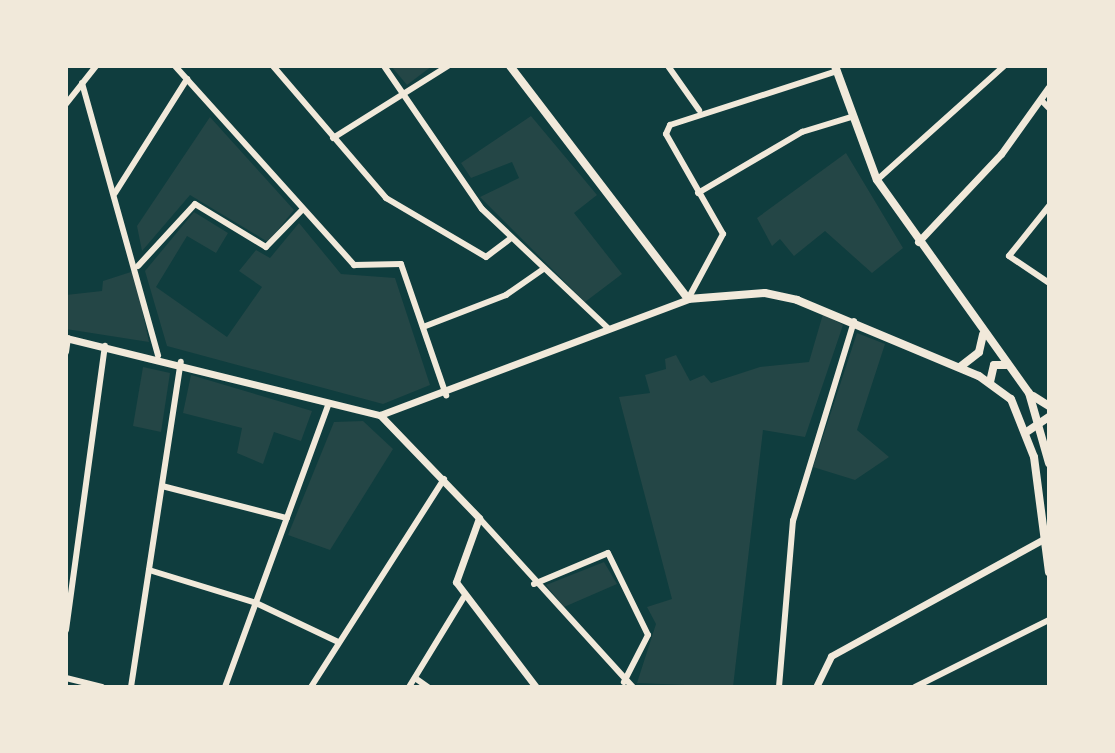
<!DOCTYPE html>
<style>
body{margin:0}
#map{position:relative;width:1115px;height:753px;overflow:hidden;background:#0f3d3e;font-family:Overpass,sans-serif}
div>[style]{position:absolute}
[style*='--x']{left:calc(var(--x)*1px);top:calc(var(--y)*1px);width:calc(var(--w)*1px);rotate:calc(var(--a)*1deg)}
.green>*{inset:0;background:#244646}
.minor>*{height:6px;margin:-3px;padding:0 3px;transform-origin:3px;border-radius:3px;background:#f1e9da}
.tertiary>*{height:7px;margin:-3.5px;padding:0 3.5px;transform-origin:3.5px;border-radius:3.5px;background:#f1e9da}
.secondary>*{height:8px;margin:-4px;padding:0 4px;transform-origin:4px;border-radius:4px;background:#f1e9da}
span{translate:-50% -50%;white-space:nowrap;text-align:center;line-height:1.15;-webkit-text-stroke:6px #f1e9da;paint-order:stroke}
.frame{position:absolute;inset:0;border:68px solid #f1e9da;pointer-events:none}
</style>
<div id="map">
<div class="green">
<i style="clip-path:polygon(391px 66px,432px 66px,407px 85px)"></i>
<i style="clip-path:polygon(531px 116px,597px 195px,574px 213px,622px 274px,585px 302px,480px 197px,519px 178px,512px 162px,471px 178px,461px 163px)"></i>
<i style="clip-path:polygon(210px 117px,294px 210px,268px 242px,190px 195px,142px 251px,137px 226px)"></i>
<i style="clip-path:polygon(846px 153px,903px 248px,872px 273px,825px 231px,794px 256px,780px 239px,772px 246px,757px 218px)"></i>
<i style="clip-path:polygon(194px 212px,228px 233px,216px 253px,187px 236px,156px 287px,227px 337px,262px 287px,239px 271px,256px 250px,270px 258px,299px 223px,341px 274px,395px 278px,430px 385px,383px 404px,167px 346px,145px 271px)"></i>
<i style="clip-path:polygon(134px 271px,149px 342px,66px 329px,66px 295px,102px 291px,103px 281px)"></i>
<i style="clip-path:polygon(823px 314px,843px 325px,805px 437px,763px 430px,733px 687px,637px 683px,656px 624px,647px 607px,672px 599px,619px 397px,650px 393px,645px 375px,666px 369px,665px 359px,676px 355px,690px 381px,704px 375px,711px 383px,760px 367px,809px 362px)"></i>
<i style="clip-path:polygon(857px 333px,885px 344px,857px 430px,889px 457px,855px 480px,813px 467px)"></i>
<i style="clip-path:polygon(143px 367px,170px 373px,161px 432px,133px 426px)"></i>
<i style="clip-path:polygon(191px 375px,312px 411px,301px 441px,274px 432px,263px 464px,237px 453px,242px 428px,183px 413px)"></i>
<i style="clip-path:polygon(363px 421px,393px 449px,330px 550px,288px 535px,334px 422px)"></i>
<i style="clip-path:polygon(604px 562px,617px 584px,564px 607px,546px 585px)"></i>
</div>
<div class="minor">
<i style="--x:175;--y:66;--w:268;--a:48"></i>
<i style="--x:354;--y:265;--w:47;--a:-1.2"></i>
<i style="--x:401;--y:264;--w:139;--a:71"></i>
<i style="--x:273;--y:66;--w:174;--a:49.4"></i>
<i style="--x:386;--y:198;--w:116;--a:30.5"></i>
<i style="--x:486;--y:257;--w:30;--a:-37"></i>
<i style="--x:384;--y:66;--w:173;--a:55.6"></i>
<i style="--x:482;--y:209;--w:173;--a:43.4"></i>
<i style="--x:668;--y:66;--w:54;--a:54.8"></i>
<i style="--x:82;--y:83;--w:283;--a:74.4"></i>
<i style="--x:1041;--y:100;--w:11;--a:45"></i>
<i style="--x:66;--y:104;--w:48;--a:-51.7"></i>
<i style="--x:333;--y:138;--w:136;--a:-32.1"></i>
<i style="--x:877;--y:180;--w:171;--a:-41.9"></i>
<i style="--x:115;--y:193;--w:135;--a:-57.7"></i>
<i style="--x:698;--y:193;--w:121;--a:-30.4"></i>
<i style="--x:802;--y:132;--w:51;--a:-17"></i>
<i style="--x:1049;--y:206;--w:64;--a:128.7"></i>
<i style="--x:1009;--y:256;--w:48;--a:34"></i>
<i style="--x:138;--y:266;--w:84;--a:-47.4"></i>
<i style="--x:195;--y:204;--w:83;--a:31.2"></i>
<i style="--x:266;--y:247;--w:52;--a:-45.8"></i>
<i style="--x:688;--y:299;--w:74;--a:-61.7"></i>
<i style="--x:723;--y:234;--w:115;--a:-119.7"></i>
<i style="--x:666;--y:134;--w:10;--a:-66"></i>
<i style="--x:670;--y:125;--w:176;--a:-17.9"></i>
<i style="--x:423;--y:327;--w:89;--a:-21.1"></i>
<i style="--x:506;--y:295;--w:44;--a:-34.8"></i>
<i style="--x:66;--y:352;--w:14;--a:-82"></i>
<i style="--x:162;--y:486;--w:129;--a:14.4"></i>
<i style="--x:479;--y:518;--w:229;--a:47.7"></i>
<i style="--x:149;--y:570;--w:112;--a:17.1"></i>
<i style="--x:256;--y:603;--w:91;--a:25.4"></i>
<i style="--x:534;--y:584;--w:80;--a:-22.7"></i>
<i style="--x:608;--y:553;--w:91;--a:64"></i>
<i style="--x:648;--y:635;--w:53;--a:117.1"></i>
<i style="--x:66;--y:630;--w:287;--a:-82.2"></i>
<i style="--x:66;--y:678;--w:37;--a:14"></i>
<i style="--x:415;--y:678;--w:16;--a:35"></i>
<i style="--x:131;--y:687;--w:329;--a:-81.3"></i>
<i style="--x:225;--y:687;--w:302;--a:-69.9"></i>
<i style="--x:311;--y:687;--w:247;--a:-57.4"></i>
<i style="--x:409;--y:687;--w:105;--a:-58.6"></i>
<i style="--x:779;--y:687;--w:167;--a:-85.2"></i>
<i style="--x:793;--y:521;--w:209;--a:-73"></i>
<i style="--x:915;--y:687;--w:150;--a:-26.6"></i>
</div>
<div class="tertiary">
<i style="--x:918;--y:242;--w:121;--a:-46.7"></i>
<i style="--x:1001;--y:154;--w:82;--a:-54.4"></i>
<i style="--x:66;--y:338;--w:323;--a:13.8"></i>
<i style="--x:380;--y:415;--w:329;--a:-20.6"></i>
<i style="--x:380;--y:415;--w:143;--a:46.1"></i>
<i style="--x:479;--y:518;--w:68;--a:109.8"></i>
<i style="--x:456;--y:582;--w:132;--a:52.7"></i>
<i style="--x:816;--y:687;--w:34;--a:-64"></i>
<i style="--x:831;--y:656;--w:249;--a:-28.8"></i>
</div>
<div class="secondary">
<i style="--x:510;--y:66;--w:293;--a:52.6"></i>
<i style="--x:688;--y:299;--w:77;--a:-4.5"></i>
<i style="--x:765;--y:293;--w:33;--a:12"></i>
<i style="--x:797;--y:300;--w:197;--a:22.7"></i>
<i style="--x:979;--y:376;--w:39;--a:36"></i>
<i style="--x:1011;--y:399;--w:62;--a:68.4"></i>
<i style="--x:1034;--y:457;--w:116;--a:82.6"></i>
<i style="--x:835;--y:66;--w:121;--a:69.8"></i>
<i style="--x:877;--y:180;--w:262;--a:54.5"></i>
<i style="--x:1029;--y:393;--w:73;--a:74.1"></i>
<i style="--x:960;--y:367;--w:24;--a:-38"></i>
<i style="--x:979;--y:352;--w:18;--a:-77"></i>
<i style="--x:990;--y:382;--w:17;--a:-77"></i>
<i style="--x:994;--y:365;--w:12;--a:0"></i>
<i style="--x:1033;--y:396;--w:19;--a:32"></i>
<i style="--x:1028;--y:431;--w:25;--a:-34"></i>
</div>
<div class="frame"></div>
</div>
